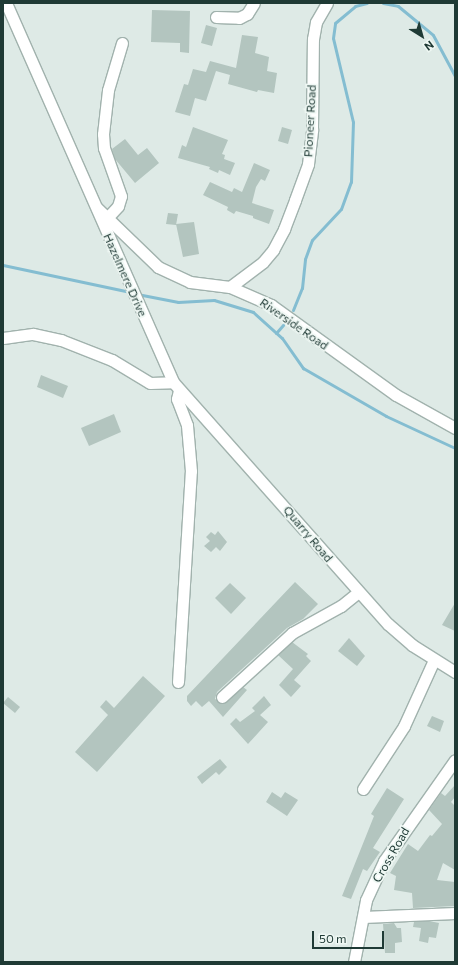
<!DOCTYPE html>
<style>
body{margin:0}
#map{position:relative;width:458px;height:965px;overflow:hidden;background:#deeae6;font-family:Commissioner,sans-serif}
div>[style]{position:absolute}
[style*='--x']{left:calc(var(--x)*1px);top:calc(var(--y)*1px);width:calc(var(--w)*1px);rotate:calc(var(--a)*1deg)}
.stream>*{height:3px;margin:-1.5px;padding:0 1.5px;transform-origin:1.5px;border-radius:1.5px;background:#84bdd1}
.building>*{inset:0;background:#b3c5bf}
.roads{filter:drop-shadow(1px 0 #a1b2ad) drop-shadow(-1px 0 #a1b2ad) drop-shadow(0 1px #a1b2ad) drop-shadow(0 -1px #a1b2ad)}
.minor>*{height:11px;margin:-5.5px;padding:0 5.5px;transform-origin:5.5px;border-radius:5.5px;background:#fff}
span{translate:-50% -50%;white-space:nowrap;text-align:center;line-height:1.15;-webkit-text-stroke:3.5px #eef7f3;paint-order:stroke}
.street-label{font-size:12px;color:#1f3a35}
.frame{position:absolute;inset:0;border:4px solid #1f3a35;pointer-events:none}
.north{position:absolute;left:402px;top:16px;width:40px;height:40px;-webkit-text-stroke:3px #eef7f3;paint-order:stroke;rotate:143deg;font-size:11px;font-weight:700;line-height:16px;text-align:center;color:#1f3a35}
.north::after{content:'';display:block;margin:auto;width:14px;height:18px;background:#1f3a35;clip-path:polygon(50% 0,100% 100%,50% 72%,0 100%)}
.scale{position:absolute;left:312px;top:931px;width:72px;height:18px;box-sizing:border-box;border:2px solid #1f3a35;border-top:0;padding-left:5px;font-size:12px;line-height:14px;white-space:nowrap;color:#1f3a35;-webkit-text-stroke:3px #eef7f3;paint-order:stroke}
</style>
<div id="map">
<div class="stream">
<i style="--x:383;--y:3;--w:15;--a:11"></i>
<i style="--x:398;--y:6;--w:45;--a:39.6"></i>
<i style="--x:433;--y:35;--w:47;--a:61.8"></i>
<i style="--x:3;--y:265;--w:130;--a:12"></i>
<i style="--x:137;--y:294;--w:42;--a:11"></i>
<i style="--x:178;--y:302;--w:36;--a:-3"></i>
<i style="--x:214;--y:300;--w:41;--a:17.1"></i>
<i style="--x:253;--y:312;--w:39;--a:42"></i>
<i style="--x:282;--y:338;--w:37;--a:55"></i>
<i style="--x:303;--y:368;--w:96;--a:30"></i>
<i style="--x:386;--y:416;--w:76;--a:24.9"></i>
<i style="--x:293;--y:310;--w:24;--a:-68"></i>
<i style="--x:302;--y:288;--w:29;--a:-84"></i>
<i style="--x:305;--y:259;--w:20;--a:-70"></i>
<i style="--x:312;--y:240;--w:42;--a:-46.9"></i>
<i style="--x:341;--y:209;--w:29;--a:-70"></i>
<i style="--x:351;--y:182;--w:60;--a:-88.1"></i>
<i style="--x:353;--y:122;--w:86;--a:-103.4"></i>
<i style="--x:333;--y:38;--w:15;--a:-82"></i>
<i style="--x:335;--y:23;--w:26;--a:-40"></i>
<i style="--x:355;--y:6;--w:12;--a:-14"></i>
<i style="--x:276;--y:333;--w:11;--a:-49"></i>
</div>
<div class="building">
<i style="clip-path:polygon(152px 10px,190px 11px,189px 53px,180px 52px,180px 43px,151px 42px)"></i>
<i style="clip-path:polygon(206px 25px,217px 28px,212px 46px,201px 43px)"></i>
<i style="clip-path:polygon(242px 35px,258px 37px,255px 53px,269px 57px,267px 71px,277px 73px,274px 93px,258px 90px,257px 92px,228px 84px,230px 75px,216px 71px,206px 101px,195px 98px,190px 116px,175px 112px,184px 84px,188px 85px,193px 69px,206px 72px,210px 61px,236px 68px)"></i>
<i style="clip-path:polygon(193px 127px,228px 140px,222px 154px,225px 155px,224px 159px,235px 163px,230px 175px,219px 170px,218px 173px,209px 169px,210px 167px,178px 158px,182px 145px,186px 147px)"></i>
<i style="clip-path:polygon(282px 127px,292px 130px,288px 144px,278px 141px)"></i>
<i style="clip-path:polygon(125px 139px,138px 155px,147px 148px,159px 163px,135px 183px,115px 159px,112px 149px)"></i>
<i style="clip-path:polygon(254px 163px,270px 170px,265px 181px,261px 179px,256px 187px,252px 203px,274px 210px,269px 224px,253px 218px,253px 216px,236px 211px,234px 214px,227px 210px,228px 207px,203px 195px,210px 182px,232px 192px,234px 188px,242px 192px)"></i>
<i style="clip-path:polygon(168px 213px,178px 214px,176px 225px,166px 224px)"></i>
<i style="clip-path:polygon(194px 222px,199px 254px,183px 257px,176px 224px)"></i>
<i style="clip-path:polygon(41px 375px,68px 386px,63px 398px,37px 387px)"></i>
<i style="clip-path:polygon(114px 414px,121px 432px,89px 446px,81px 428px)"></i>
<i style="clip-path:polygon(218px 531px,227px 542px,220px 551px,216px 547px,211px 552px,204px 546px,210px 541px,206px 537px,211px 532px,215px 535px)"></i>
<i style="clip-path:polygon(295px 582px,318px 604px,303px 619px,287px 628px,217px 692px,215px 699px,224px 704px,243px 687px,247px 690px,223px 717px,209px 701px,202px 707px,196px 701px,191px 706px,187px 701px,187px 696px)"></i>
<i style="clip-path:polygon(230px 583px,246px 598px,231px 614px,215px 598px)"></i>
<i style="clip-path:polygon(455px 603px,455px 631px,442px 625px)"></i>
<i style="clip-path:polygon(349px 638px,365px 656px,357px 666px,338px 651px)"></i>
<i style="clip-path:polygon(292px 642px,308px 654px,306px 656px,311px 661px,294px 680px,301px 686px,291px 697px,279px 685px,293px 669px,278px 655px)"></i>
<i style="clip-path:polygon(143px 676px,165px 696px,97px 772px,75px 752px,108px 715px,100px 707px,106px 700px,114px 708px)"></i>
<i style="clip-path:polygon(264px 696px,271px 705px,260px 715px,268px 722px,248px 744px,230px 724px,236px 718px,240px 722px,255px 711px,252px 708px)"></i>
<i style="clip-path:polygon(8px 697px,20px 707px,15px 713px,3px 703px)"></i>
<i style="clip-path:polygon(432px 716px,444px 721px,440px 732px,427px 726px)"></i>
<i style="clip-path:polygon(220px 759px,227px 767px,219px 775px,216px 772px,202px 784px,197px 777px)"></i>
<i style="clip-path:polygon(455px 785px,455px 797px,451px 802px,455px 806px,455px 870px,443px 863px,437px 880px,455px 882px,455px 906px,413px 908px,412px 893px,394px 890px,396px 876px,390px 873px,408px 844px,418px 851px,430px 835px,432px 836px,442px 824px,429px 810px,441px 793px,445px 796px)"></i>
<i style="clip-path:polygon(387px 788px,404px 799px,373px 848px,380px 852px,367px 871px,363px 869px,351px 899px,342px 896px,374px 816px,371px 814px)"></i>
<i style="clip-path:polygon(272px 792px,281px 798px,285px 792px,298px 800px,287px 816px,266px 802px)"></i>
<i style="clip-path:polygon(429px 921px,439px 923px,436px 938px,429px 937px,428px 943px,419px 941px,421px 928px,413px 927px,414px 922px)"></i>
<i style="clip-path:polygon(394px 923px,397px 928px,401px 928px,402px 942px,395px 943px,395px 953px,385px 953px,383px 924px)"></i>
</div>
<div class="roads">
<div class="minor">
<i style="--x:6;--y:3;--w:414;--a:66.2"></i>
<i style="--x:173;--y:382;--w:324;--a:48.4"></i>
<i style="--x:388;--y:624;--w:32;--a:41"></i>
<i style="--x:412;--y:645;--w:51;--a:32.1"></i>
<i style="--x:216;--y:17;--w:23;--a:2"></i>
<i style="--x:239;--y:18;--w:9;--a:-27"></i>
<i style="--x:247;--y:14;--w:13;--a:-58"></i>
<i style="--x:97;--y:208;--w:85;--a:44"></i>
<i style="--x:158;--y:267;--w:35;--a:25"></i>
<i style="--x:190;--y:282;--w:40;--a:7.1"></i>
<i style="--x:230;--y:287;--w:45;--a:23.7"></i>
<i style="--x:271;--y:305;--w:154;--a:35.8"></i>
<i style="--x:396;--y:395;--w:68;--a:29.2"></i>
<i style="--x:107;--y:218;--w:16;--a:-47"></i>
<i style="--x:118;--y:206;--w:10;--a:-73"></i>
<i style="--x:121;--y:196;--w:51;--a:-109.5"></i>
<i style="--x:104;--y:148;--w:14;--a:-94"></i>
<i style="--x:103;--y:134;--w:44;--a:-83.5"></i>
<i style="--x:108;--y:90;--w:49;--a:-73.4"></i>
<i style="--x:230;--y:287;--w:41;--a:-37.1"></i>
<i style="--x:263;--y:262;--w:16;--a:-50"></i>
<i style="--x:273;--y:250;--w:24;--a:-62"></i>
<i style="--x:284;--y:229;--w:31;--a:-69"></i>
<i style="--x:295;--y:200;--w:38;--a:-70"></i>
<i style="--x:308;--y:164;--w:35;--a:-83"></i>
<i style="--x:312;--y:129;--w:90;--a:-89.4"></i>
<i style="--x:313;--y:39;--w:17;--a:-80"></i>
<i style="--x:316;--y:22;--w:22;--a:-60"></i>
<i style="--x:3;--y:338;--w:30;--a:-8"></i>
<i style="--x:33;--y:334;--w:29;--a:12"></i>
<i style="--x:61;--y:340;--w:55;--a:21.4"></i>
<i style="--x:112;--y:360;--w:44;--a:31.2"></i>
<i style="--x:150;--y:383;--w:23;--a:-2"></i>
<i style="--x:178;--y:682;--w:211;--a:-86.5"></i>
<i style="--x:191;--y:471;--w:46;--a:-95"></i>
<i style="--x:187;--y:425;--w:28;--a:-111"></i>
<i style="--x:177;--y:399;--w:9;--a:-77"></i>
<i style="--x:222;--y:697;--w:95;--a:-42.4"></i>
<i style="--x:292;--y:633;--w:56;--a:-28.9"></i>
<i style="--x:341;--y:606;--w:22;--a:-39"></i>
<i style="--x:363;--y:789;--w:75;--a:-56.9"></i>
<i style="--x:404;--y:726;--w:72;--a:-65.6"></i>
<i style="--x:363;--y:917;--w:92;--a:-2.5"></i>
<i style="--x:354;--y:962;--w:63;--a:-79"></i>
<i style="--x:366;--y:900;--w:43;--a:-65.2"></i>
<i style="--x:384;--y:861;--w:123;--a:-54.9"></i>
</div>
</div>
<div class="street-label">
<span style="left:310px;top:121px;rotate:-87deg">Pioneer Road</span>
<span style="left:125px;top:275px;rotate:66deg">Hazelmere Drive</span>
<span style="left:294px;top:324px;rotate:35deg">Riverside Road</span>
<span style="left:308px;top:534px;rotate:50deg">Quarry Road</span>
<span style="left:391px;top:855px;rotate:-60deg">Cross Road</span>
</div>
<div class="frame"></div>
<div class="north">N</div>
<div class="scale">50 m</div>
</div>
